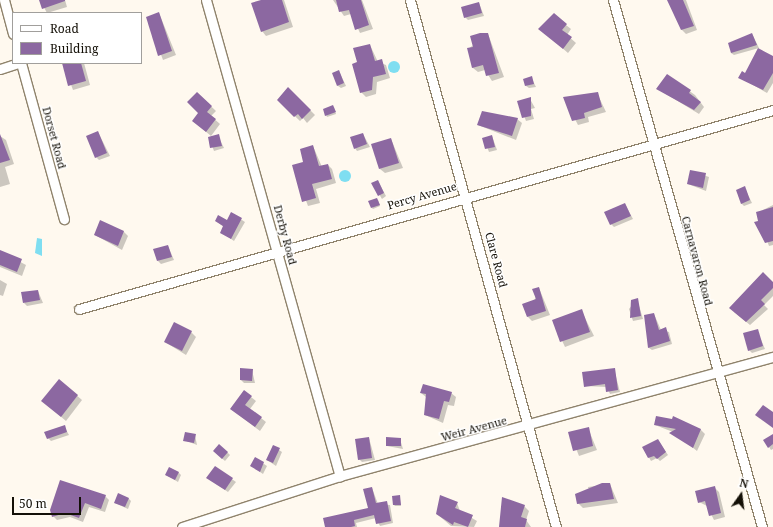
<!DOCTYPE html>
<style>
body{margin:0}
#map{position:relative;width:773px;height:527px;overflow:hidden;background:#fff9ef;font-family:"Noto Serif",serif}
div>[style]{position:absolute}
[style*='--x']{left:calc(var(--x)*1px);top:calc(var(--y)*1px);width:calc(var(--w)*1px);rotate:calc(var(--a)*1deg)}
.water>*{inset:0;background:#7fdef1}
.round{border-radius:50%}
.shadow>*{inset:0;background:#0003}
.building>*{inset:0;background:#8c68a1}
.roads{filter:drop-shadow(1px 0 #8f836c) drop-shadow(-1px 0 #8f836c) drop-shadow(0 1px #8f836c) drop-shadow(0 -1px #8f836c)}
.minor>*{height:9px;margin:-4.5px;padding:0 4.5px;transform-origin:4.5px;border-radius:4.5px;background:#fff}
span{translate:-50% -50%;white-space:nowrap;text-align:center;line-height:1.15;-webkit-text-stroke:3px #fff;paint-order:stroke}
.street-label{font-size:11px;color:#141007}
.legend{position:absolute;left:12px;top:12px;width:130px;height:52px;box-sizing:border-box;background:#fff;border:1px solid #a19f9c;margin:0;padding:5px 7px;list-style:none;font-size:12px;color:#141007}
.legend li{display:flex;align-items:center;gap:8px;height:20px}
.legend b{width:20px;border:1px solid #a19f9c}
.north{position:absolute;left:721px;top:475px;width:40px;height:40px;-webkit-text-stroke:3px #fff;paint-order:stroke;rotate:14deg;font-size:11px;font-weight:700;line-height:16px;text-align:center;color:#141007}
.north::after{content:'';display:block;margin:auto;width:14px;height:18px;background:#141007;clip-path:polygon(50% 0,100% 100%,50% 72%,0 100%)}
.scale{position:absolute;left:12px;top:497px;width:69px;height:18px;box-sizing:border-box;border:2px solid #141007;border-top:0;padding-left:5px;font-size:12px;line-height:14px;white-space:nowrap;color:#141007;-webkit-text-stroke:3px #fff;paint-order:stroke}
</style>
<div id="map">
<div class="water">
<i class="round" style="left:388px;top:61px;width:12px;height:12px"></i>
<i class="round" style="left:339px;top:170px;width:12px;height:12px"></i>
<i style="clip-path:polygon(37px 238px,42px 239px,42px 256px,35px 253px)"></i>
</div>
<div class="shadow">
<i style="clip-path:polygon(40px 0,65px 0,67px 7px,47px 13px)"></i>
<i style="clip-path:polygon(264px 0,284px 0,293px 27px,266px 36px,262px 31px)"></i>
<i style="clip-path:polygon(362px 0,373px 29px,360px 33px,351px 14px,344px 16px,333px 0)"></i>
<i style="clip-path:polygon(668px 0,686px 0,697px 30px,686px 34px,682px 30px)"></i>
<i style="clip-path:polygon(479px 3px,484px 16px,468px 20px,465px 17px)"></i>
<i style="clip-path:polygon(159px 13px,176px 55px,163px 60px,147px 18px)"></i>
<i style="clip-path:polygon(566px 25px,571px 29px,567px 35px,576px 43px,568px 53px,540px 29px)"></i>
<i style="clip-path:polygon(488px 34px,504px 77px,492px 81px,485px 70px,478px 72px,473px 68px,468px 49px)"></i>
<i style="clip-path:polygon(752px 34px,759px 48px,734px 55px,731px 53px)"></i>
<i style="clip-path:polygon(370px 45px,378px 62px,386px 65px,390px 78px,377px 82px,376px 94px,366px 97px,361px 92px,358px 63px)"></i>
<i style="clip-path:polygon(773px 57px,773px 83px,767px 93px,739px 77px)"></i>
<i style="clip-path:polygon(63px 63px,84px 63px,90px 85px,73px 90px)"></i>
<i style="clip-path:polygon(339px 71px,346px 86px,341px 88px,338px 86px)"></i>
<i style="clip-path:polygon(667px 75px,695px 95px,704px 107px,699px 114px,658px 89px)"></i>
<i style="clip-path:polygon(531px 77px,536px 87px,529px 88px,526px 86px)"></i>
<i style="clip-path:polygon(288px 88px,315px 115px,307px 123px,303px 118px,300px 121px,278px 100px)"></i>
<i style="clip-path:polygon(197px 93px,216px 111px,211px 116px,220px 124px,211px 136px,193px 121px,199px 113px)"></i>
<i style="clip-path:polygon(597px 93px,606px 112px,588px 117px,589px 122px,578px 125px,564px 98px)"></i>
<i style="clip-path:polygon(530px 99px,535px 108px,531px 109px,534px 119px,526px 121px,519px 102px)"></i>
<i style="clip-path:polygon(334px 108px,336px 114px,327px 117px,324px 110px)"></i>
<i style="clip-path:polygon(517px 119px,522px 123px,516px 140px,478px 125px)"></i>
<i style="clip-path:polygon(98px 132px,110px 156px,99px 160px,96px 157px)"></i>
<i style="clip-path:polygon(363px 134px,370px 147px,357px 151px,355px 148px)"></i>
<i style="clip-path:polygon(0 136px,6px 140px,14px 164px,5px 167px,10px 184px,0 187px)"></i>
<i style="clip-path:polygon(218px 136px,224px 148px,214px 151px,209px 138px)"></i>
<i style="clip-path:polygon(492px 136px,497px 150px,489px 152px,484px 139px)"></i>
<i style="clip-path:polygon(391px 139px,403px 168px,385px 173px,380px 169px)"></i>
<i style="clip-path:polygon(313px 146px,322px 167px,328px 165px,332px 169px,336px 183px,316px 189px,320px 203px,308px 206px,293px 166px,304px 163px)"></i>
<i style="clip-path:polygon(691px 171px,709px 177px,706px 191px,688px 184px)"></i>
<i style="clip-path:polygon(378px 181px,386px 196px,382px 199px,373px 184px)"></i>
<i style="clip-path:polygon(744px 187px,752px 203px,744px 206px,741px 203px)"></i>
<i style="clip-path:polygon(378px 200px,380px 206px,373px 209px,372px 208px)"></i>
<i style="clip-path:polygon(625px 204px,633px 219px,614px 227px,611px 224px)"></i>
<i style="clip-path:polygon(773px 205px,773px 245px,769px 246px,757px 213px)"></i>
<i style="clip-path:polygon(231px 213px,245px 222px,234px 241px,221px 232px,224px 227px,216px 221px,227px 221px)"></i>
<i style="clip-path:polygon(124px 232px,128px 236px,122px 250px,95px 235px)"></i>
<i style="clip-path:polygon(168px 246px,174px 260px,161px 264px,158px 261px)"></i>
<i style="clip-path:polygon(0 251px,26px 265px,22px 276px,0 267px)"></i>
<i style="clip-path:polygon(0 280px,7px 284px,3px 296px,0 295px)"></i>
<i style="clip-path:polygon(773px 283px,773px 296px,764px 305px,768px 309px,750px 325px,734px 312px)"></i>
<i style="clip-path:polygon(539px 288px,550px 315px,532px 321px,528px 317px)"></i>
<i style="clip-path:polygon(38px 291px,43px 303px,27px 306px,24px 303px)"></i>
<i style="clip-path:polygon(637px 299px,643px 319px,633px 321px,629px 309px)"></i>
<i style="clip-path:polygon(581px 310px,594px 336px,565px 347px,553px 321px)"></i>
<i style="clip-path:polygon(654px 314px,661px 330px,669px 332px,672px 344px,652px 350px,649px 348px)"></i>
<i style="clip-path:polygon(757px 330px,765px 349px,752px 353px,749px 350px)"></i>
<i style="clip-path:polygon(191px 332px,196px 337px,186px 355px,165px 342px)"></i>
<i style="clip-path:polygon(614px 369px,620px 392px,610px 394px,607px 387px,585px 386px)"></i>
<i style="clip-path:polygon(252px 370px,255px 383px,244px 383px,241px 380px)"></i>
<i style="clip-path:polygon(59px 380px,82px 400px,66px 421px,47px 405px)"></i>
<i style="clip-path:polygon(421px 393px,451px 393px,456px 397px,454px 406px,448px 405px,443px 423px,425px 415px,426px 397px)"></i>
<i style="clip-path:polygon(251px 397px,256px 401px,250px 409px,266px 422px,260px 431px,231px 409px)"></i>
<i style="clip-path:polygon(655px 425px,700px 429px,705px 434px,697px 451px,673px 432px)"></i>
<i style="clip-path:polygon(64px 426px,69px 435px,51px 441px,48px 438px)"></i>
<i style="clip-path:polygon(588px 428px,597px 450px,579px 456px,570px 433px)"></i>
<i style="clip-path:polygon(195px 435px,197px 445px,184px 440px)"></i>
<i style="clip-path:polygon(773px 436px,773px 449px,771px 450px,769px 447px)"></i>
<i style="clip-path:polygon(369px 438px,375px 460px,362px 462px,359px 459px)"></i>
<i style="clip-path:polygon(400px 439px,403px 449px,387px 446px)"></i>
<i style="clip-path:polygon(660px 443px,668px 455px,660px 461px,657px 458px,651px 461px,643px 447px)"></i>
<i style="clip-path:polygon(273px 446px,282px 452px,276px 466px,267px 460px)"></i>
<i style="clip-path:polygon(227px 452px,230px 455px,225px 461px,217px 454px)"></i>
<i style="clip-path:polygon(255px 458px,267px 466px,263px 474px,251px 466px)"></i>
<i style="clip-path:polygon(215px 467px,236px 482px,228px 492px,210px 480px)"></i>
<i style="clip-path:polygon(178px 472px,181px 475px,178px 482px,166px 475px)"></i>
<i style="clip-path:polygon(610px 484px,618px 503px,583px 508px,578px 503px,589px 491px,588px 487px)"></i>
<i style="clip-path:polygon(714px 487px,719px 492px,725px 517px,714px 520px,707px 506px,699px 502px)"></i>
<i style="clip-path:polygon(372px 488px,378px 504px,390px 505px,393px 523px,380px 526px,376px 518px,356px 523px,357px 527px,326px 527px,369px 509px)"></i>
<i style="clip-path:polygon(105px 496px,109px 500px,105px 512px,89px 507px,83px 522px,70px 517px,57px 520px,53px 516px,51px 510px)"></i>
<i style="clip-path:polygon(399px 496px,401px 506px,395px 506px,394px 505px)"></i>
<i style="clip-path:polygon(128px 498px,131px 501px,128px 509px,115px 503px)"></i>
<i style="clip-path:polygon(457px 503px,460px 511px,477px 521px,474px 527px,451px 526px,437px 514px)"></i>
<i style="clip-path:polygon(524px 506px,529px 511px,526px 520px,531px 527px,502px 527px)"></i>
</div>
<div class="building">
<i style="clip-path:polygon(39px 0,65px 0,65px 1px,42px 9px)"></i>
<i style="clip-path:polygon(261px 0,282px 0,289px 22px,261px 32px,251px 3px)"></i>
<i style="clip-path:polygon(336px 0,361px 0,369px 25px,355px 30px,349px 10px,339px 12px)"></i>
<i style="clip-path:polygon(667px 0,683px 0,694px 26px,681px 30px)"></i>
<i style="clip-path:polygon(479px 2px,482px 13px,464px 18px,461px 7px)"></i>
<i style="clip-path:polygon(159px 12px,172px 51px,158px 56px,146px 17px)"></i>
<i style="clip-path:polygon(554px 13px,567px 24px,562px 30px,572px 37px,563px 49px,538px 29px)"></i>
<i style="clip-path:polygon(480px 33px,488px 33px,499px 73px,486px 76px,483px 65px,472px 68px,467px 48px,473px 47px,470px 36px)"></i>
<i style="clip-path:polygon(752px 33px,757px 45px,731px 53px,728px 43px)"></i>
<i style="clip-path:polygon(370px 44px,375px 61px,382px 59px,386px 74px,373px 77px,372px 90px,360px 93px,352px 64px,357px 62px,353px 48px)"></i>
<i style="clip-path:polygon(758px 48px,773px 56px,773px 73px,763px 90px,738px 78px,742px 71px,745px 73px)"></i>
<i style="clip-path:polygon(62px 63px,81px 63px,86px 81px,68px 86px)"></i>
<i style="clip-path:polygon(339px 70px,344px 83px,337px 86px,332px 73px)"></i>
<i style="clip-path:polygon(667px 74px,691px 90px,689px 93px,701px 102px,694px 110px,656px 89px)"></i>
<i style="clip-path:polygon(532px 76px,534px 84px,525px 86px,523px 79px)"></i>
<i style="clip-path:polygon(288px 87px,311px 110px,302px 119px,298px 114px,294px 117px,277px 100px)"></i>
<i style="clip-path:polygon(197px 92px,212px 106px,207px 112px,216px 119px,206px 132px,192px 121px,198px 113px,187px 102px)"></i>
<i style="clip-path:polygon(598px 92px,602px 107px,584px 113px,585px 118px,572px 121px,563px 97px)"></i>
<i style="clip-path:polygon(531px 97px,531px 116px,522px 118px,517px 101px)"></i>
<i style="clip-path:polygon(333px 105px,336px 112px,325px 116px,323px 109px)"></i>
<i style="clip-path:polygon(482px 111px,518px 118px,512px 136px,477px 125px)"></i>
<i style="clip-path:polygon(98px 131px,107px 153px,95px 158px,86px 136px)"></i>
<i style="clip-path:polygon(363px 133px,367px 144px,354px 149px,350px 137px)"></i>
<i style="clip-path:polygon(0 134px,10px 160px,0 163px)"></i>
<i style="clip-path:polygon(219px 134px,222px 146px,210px 148px,208px 137px)"></i>
<i style="clip-path:polygon(492px 135px,495px 147px,485px 149px,482px 138px)"></i>
<i style="clip-path:polygon(391px 138px,399px 163px,379px 169px,371px 144px)"></i>
<i style="clip-path:polygon(313px 145px,319px 166px,328px 164px,332px 179px,312px 184px,316px 198px,302px 202px,292px 165px,303px 162px,300px 149px)"></i>
<i style="clip-path:polygon(690px 170px,706px 173px,703px 188px,687px 184px)"></i>
<i style="clip-path:polygon(378px 180px,384px 193px,378px 196px,371px 183px)"></i>
<i style="clip-path:polygon(745px 186px,750px 200px,741px 204px,736px 190px)"></i>
<i style="clip-path:polygon(377px 198px,380px 205px,371px 208px,368px 201px)"></i>
<i style="clip-path:polygon(625px 203px,631px 216px,610px 225px,604px 212px)"></i>
<i style="clip-path:polygon(773px 207px,773px 241px,765px 243px,754px 222px,758px 221px,756px 212px)"></i>
<i style="clip-path:polygon(231px 212px,242px 218px,231px 239px,220px 233px,223px 226px,215px 221px,218px 215px,227px 220px)"></i>
<i style="clip-path:polygon(100px 220px,124px 231px,118px 246px,94px 235px)"></i>
<i style="clip-path:polygon(168px 245px,172px 257px,157px 261px,153px 249px)"></i>
<i style="clip-path:polygon(0 250px,22px 259px,17px 272px,0 265px)"></i>
<i style="clip-path:polygon(763px 272px,773px 282px,773px 288px,761px 300px,765px 304px,746px 322px,729px 308px)"></i>
<i style="clip-path:polygon(539px 287px,546px 311px,527px 317px,522px 304px,536px 299px,532px 289px)"></i>
<i style="clip-path:polygon(38px 290px,40px 300px,23px 303px,21px 292px)"></i>
<i style="clip-path:polygon(638px 298px,641px 316px,630px 318px,631px 300px)"></i>
<i style="clip-path:polygon(582px 309px,590px 332px,560px 342px,552px 320px)"></i>
<i style="clip-path:polygon(654px 313px,659px 330px,666px 327px,670px 341px,648px 348px,644px 315px)"></i>
<i style="clip-path:polygon(174px 322px,192px 331px,182px 351px,164px 342px)"></i>
<i style="clip-path:polygon(758px 329px,763px 346px,748px 351px,743px 333px)"></i>
<i style="clip-path:polygon(240px 368px,253px 369px,252px 381px,240px 380px)"></i>
<i style="clip-path:polygon(615px 368px,618px 390px,606px 392px,605px 384px,584px 387px,582px 372px)"></i>
<i style="clip-path:polygon(59px 379px,78px 395px,61px 417px,41px 401px)"></i>
<i style="clip-path:polygon(423px 384px,452px 392px,449px 402px,444px 401px,439px 419px,424px 415px,426px 394px,420px 393px)"></i>
<i style="clip-path:polygon(244px 390px,252px 396px,245px 405px,262px 417px,255px 427px,230px 409px)"></i>
<i style="clip-path:polygon(763px 405px,773px 412px,773px 428px,755px 415px)"></i>
<i style="clip-path:polygon(656px 416px,672px 419px,673px 416px,701px 429px,693px 448px,669px 433px,676px 429px,654px 425px)"></i>
<i style="clip-path:polygon(65px 425px,67px 432px,47px 439px,44px 432px)"></i>
<i style="clip-path:polygon(589px 427px,593px 446px,573px 451px,568px 432px)"></i>
<i style="clip-path:polygon(185px 432px,196px 434px,194px 443px,183px 441px)"></i>
<i style="clip-path:polygon(773px 434px,773px 444px,768px 448px,763px 440px)"></i>
<i style="clip-path:polygon(369px 437px,372px 458px,358px 460px,355px 439px)"></i>
<i style="clip-path:polygon(386px 437px,401px 438px,401px 446px,386px 446px)"></i>
<i style="clip-path:polygon(658px 439px,666px 452px,657px 459px,654px 456px,648px 458px,642px 447px)"></i>
<i style="clip-path:polygon(219px 444px,228px 452px,222px 459px,213px 451px)"></i>
<i style="clip-path:polygon(273px 445px,280px 448px,273px 463px,266px 460px)"></i>
<i style="clip-path:polygon(255px 457px,264px 462px,260px 472px,250px 466px)"></i>
<i style="clip-path:polygon(215px 466px,233px 478px,225px 490px,206px 478px)"></i>
<i style="clip-path:polygon(169px 467px,179px 472px,175px 480px,165px 475px)"></i>
<i style="clip-path:polygon(60px 480px,106px 495px,101px 509px,85px 503px,79px 518px,65px 513px,52px 517px,50px 510px)"></i>
<i style="clip-path:polygon(602px 483px,610px 483px,614px 499px,577px 504px,575px 494px)"></i>
<i style="clip-path:polygon(715px 486px,721px 513px,709px 516px,705px 501px,698px 503px,695px 491px)"></i>
<i style="clip-path:polygon(372px 487px,376px 503px,387px 501px,391px 521px,376px 524px,374px 515px,354px 520px,355px 526px,351px 527px,325px 527px,323px 518px,368px 508px,363px 489px)"></i>
<i style="clip-path:polygon(118px 493px,129px 498px,125px 507px,114px 503px)"></i>
<i style="clip-path:polygon(400px 495px,401px 505px,393px 505px,392px 496px)"></i>
<i style="clip-path:polygon(440px 495px,458px 502px,455px 508px,473px 515px,468px 527px,454px 522px,453px 525px,436px 514px)"></i>
<i style="clip-path:polygon(502px 497px,525px 505px,521px 517px,527px 519px,525px 527px,499px 527px)"></i>
</div>
<div class="roads">
<div class="minor">
<i style="--x:4;--y:0;--w:35;--a:75"></i>
<i style="--x:206;--y:0;--w:495;--a:74.3"></i>
<i style="--x:410;--y:0;--w:547;--a:74.52"></i>
<i style="--x:613;--y:0;--w:548;--a:74.21"></i>
<i style="--x:21;--y:63;--w:162;--a:74.6"></i>
<i style="--x:0;--y:69;--w:20;--a:-18"></i>
<i style="--x:79;--y:309;--w:722;--a:-16"></i>
<i style="--x:182;--y:527;--w:166;--a:-17.9"></i>
<i style="--x:340;--y:476;--w:449;--a:-15.4"></i>
</div>
</div>
<div class="street-label">
<span style="left:54px;top:138px;rotate:75deg">Dorset Road</span>
<span style="left:422px;top:196px;rotate:-16deg">Percy Avenue</span>
<span style="left:285px;top:235px;rotate:75deg">Derby Road</span>
<span style="left:496px;top:260px;rotate:75deg">Clare Road</span>
<span style="left:697px;top:261px;rotate:75deg">Carnavaron Road</span>
<span style="left:474px;top:429px;rotate:-15deg">Weir Avenue</span>
</div>
<ul class="legend">
<li><b style="height:5px;background:#fff"></b>Road</li>
<li><b style="height:11px;background:#8c68a1"></b>Building</li>
</ul>
<div class="north">N</div>
<div class="scale">50 m</div>
</div>
